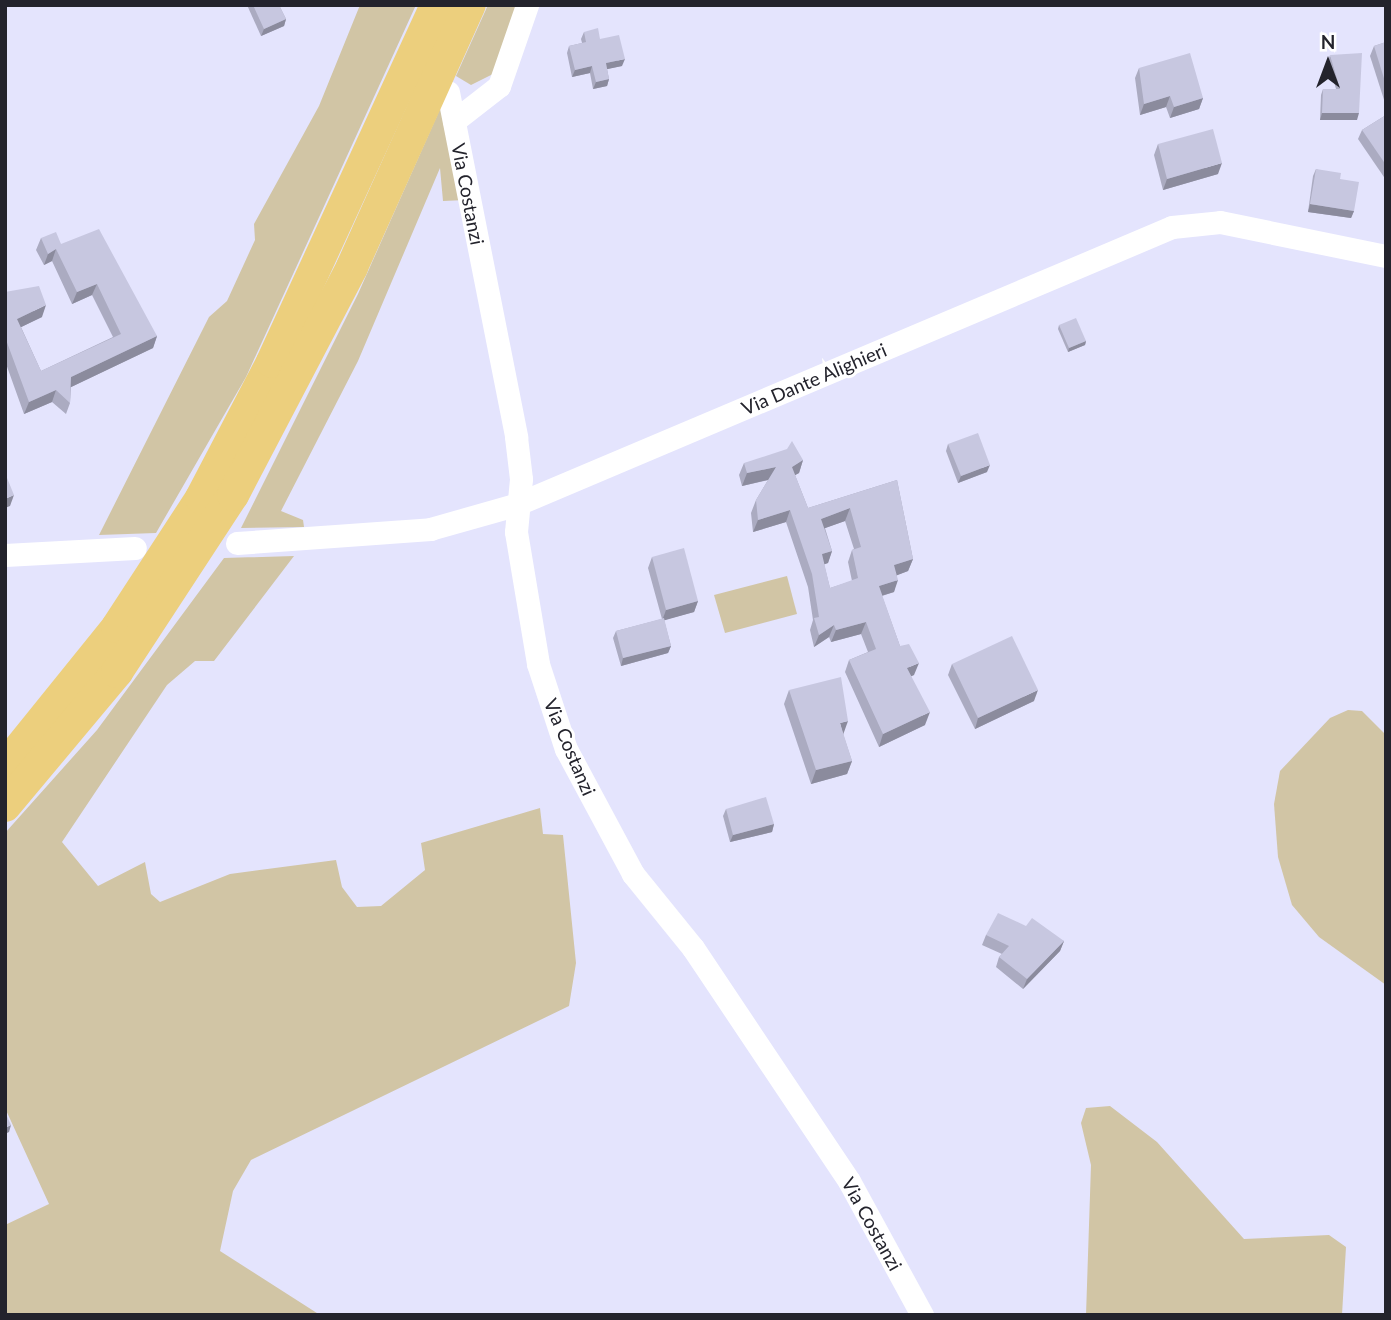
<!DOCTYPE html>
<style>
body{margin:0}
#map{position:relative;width:1391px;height:1320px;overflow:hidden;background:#e4e4fd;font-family:Lato,sans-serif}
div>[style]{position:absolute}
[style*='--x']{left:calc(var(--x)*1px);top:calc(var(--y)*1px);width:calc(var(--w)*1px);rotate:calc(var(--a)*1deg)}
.green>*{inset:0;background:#d1c5a5}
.minor>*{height:23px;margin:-11.5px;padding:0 11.5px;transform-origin:11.5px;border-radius:11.5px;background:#fff}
.highway>*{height:32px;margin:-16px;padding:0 16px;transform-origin:16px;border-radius:16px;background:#eccf7d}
.wall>*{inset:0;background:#ababc1}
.shaded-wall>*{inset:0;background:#8b8b9d}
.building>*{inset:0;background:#c7c7e0}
span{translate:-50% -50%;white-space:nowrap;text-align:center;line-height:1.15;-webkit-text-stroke:6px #fff;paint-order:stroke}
.street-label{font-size:19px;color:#23232c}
.frame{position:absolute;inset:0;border:7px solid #23232c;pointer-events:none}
.north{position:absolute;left:1293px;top:28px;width:70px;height:70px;-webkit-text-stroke:5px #fff;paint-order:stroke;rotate:0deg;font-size:19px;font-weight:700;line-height:28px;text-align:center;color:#23232c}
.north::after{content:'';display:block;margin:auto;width:24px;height:32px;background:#23232c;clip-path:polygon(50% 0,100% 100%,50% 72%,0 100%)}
</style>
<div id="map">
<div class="green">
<i style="clip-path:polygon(360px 5px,416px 5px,246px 377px,156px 533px,99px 535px,209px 317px,227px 301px,255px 240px,254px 224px,319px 106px)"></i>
<i style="clip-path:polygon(488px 5px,522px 5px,497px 72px,471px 85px,456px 76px)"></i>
<i style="clip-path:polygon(444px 100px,466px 200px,443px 201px,440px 168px,358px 361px,281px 511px,303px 520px,304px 527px,241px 528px,358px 294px)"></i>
<i style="clip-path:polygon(294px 556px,214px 661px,195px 661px,167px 685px,62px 842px,98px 886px,145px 862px,151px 894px,160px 902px,230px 874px,336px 860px,342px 887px,357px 907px,381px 906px,425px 870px,421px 843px,540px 808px,543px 834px,563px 835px,576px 963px,569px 1006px,251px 1160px,233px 1191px,220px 1251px,320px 1315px,5px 1315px,5px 1225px,49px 1204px,5px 1108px,5px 833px,97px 730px,224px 558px)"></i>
<i style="clip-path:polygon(787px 576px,797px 614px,725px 633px,714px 595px)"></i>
<i style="clip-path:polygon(1348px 710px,1362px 711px,1386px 735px,1386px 985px,1319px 937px,1292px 905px,1278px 857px,1274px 804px,1280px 771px,1330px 718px)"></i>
<i style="clip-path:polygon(1110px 1106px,1157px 1142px,1244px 1239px,1329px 1235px,1346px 1247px,1342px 1315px,1086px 1315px,1091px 1165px,1081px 1123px,1086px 1108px)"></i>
</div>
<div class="minor">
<i style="--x:448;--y:92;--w:352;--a:78.8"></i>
<i style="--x:516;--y:437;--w:42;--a:83.2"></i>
<i style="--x:521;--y:479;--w:53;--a:95.4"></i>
<i style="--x:516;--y:532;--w:134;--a:80.5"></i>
<i style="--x:538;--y:664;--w:89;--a:71.8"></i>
<i style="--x:566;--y:749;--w:142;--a:61.8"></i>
<i style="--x:633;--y:874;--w:95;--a:51"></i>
<i style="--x:693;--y:948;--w:280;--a:56.2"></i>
<i style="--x:849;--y:1181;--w:153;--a:61.4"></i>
<i style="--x:454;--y:121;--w:57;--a:-37.9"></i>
<i style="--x:499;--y:86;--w:86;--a:-70.9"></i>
<i style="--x:237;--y:543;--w:194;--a:-4.1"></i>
<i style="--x:430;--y:529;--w:88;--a:-15.8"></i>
<i style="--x:515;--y:505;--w:713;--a:-22.93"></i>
<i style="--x:1172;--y:227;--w:48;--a:-5.9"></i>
<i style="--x:1220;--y:222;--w:169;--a:11.6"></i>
<i style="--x:5;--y:555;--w:130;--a:-3.1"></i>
</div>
<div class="highway">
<i style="--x:5;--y:766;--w:179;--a:-51.1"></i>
<i style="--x:117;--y:627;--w:154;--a:-56.9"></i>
<i style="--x:201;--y:498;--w:153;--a:-62.4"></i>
<i style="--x:272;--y:362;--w:393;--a:-65.3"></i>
<i style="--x:5;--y:806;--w:175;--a:-50.1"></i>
<i style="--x:117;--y:672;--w:212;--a:-56.8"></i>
<i style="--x:233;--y:495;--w:257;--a:-62.4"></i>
<i style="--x:352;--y:267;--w:287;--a:-65.8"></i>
</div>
<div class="wall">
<i style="clip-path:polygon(247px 5px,279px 5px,286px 19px,284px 26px,261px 36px)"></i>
<i style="clip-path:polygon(584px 32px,600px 39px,622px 66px,607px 69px,609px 79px,607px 86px,593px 89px,590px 73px,572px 77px,567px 53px,569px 46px,582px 43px,581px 39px)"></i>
<i style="clip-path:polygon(1386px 42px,1386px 106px,1370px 56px,1374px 46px)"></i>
<i style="clip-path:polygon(1330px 55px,1357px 120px,1320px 120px,1321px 95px,1323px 89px,1336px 89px,1328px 61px)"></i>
<i style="clip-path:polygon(1139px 68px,1203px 98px,1199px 109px,1170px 118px,1166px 107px,1140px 115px,1135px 78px)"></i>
<i style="clip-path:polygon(1386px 115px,1386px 180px,1358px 139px,1362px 130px)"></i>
<i style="clip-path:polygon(1158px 144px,1218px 174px,1163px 190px,1154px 155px)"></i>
<i style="clip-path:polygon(1316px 169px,1340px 179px,1354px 211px,1351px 218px,1308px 212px,1313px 176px)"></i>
<i style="clip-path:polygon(41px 238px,61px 244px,157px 336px,153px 348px,71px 387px,70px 403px,66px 414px,52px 402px,24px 414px,5px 361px,5px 292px,42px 317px,21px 327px,41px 371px,113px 337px,92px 295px,72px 304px,52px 261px,44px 265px,36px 250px)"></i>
<i style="clip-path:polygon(1059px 325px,1086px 341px,1085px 345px,1068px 352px,1058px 329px)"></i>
<i style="clip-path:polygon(948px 444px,987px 472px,958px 483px,946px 451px)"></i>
<i style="clip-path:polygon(evenodd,803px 460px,799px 473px,795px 475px,808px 508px,897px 480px,913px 559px,908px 571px,897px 575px,894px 592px,882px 596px,900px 646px,914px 675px,911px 676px,925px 725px,879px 747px,845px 672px,849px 660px,868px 652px,861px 634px,831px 642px,829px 637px,814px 647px,810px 630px,813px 620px,808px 587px,786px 522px,753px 532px,751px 513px,756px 500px,768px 480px,742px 486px,739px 475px,744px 463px,803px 460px,845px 521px,854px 549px,852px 550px,848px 562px,852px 581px,830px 588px,824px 564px,828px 563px,832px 551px,825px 528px,845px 521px)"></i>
<i style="clip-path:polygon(652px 557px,698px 601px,694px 612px,664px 620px,671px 646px,668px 653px,621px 666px,613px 638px,616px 631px,662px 619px,648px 568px)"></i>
<i style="clip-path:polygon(952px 664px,1034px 701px,975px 729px,948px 675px)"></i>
<i style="clip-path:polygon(789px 690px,843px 734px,852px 761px,847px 774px,811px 784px,784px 704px)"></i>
<i style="clip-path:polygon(726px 809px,774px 824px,772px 832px,730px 842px,723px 816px)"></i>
<i style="clip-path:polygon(1026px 926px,1064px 941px,1060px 951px,1023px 989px,996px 967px,999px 957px,1002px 954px,982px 945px,986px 935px)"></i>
</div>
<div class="shaded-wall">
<i style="clip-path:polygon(286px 19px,284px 26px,261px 36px,264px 29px)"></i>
<i style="clip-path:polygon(625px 59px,622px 66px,603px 70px,606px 63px)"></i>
<i style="clip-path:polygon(592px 66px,590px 73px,572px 77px,575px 70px)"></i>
<i style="clip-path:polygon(609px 79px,607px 86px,593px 89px,596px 82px)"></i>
<i style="clip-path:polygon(1170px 96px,1166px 107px,1140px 115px,1144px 104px)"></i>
<i style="clip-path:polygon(1203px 98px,1199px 109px,1170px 118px,1174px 107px)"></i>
<i style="clip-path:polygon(1322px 113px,1359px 113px,1357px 120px,1320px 120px)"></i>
<i style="clip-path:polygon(1222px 163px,1218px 174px,1163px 190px,1167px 179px)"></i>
<i style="clip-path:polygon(1310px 204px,1354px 211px,1351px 218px,1308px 212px)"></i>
<i style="clip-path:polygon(56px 249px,52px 261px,44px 265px,48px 254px)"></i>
<i style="clip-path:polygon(97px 284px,92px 295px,72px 304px,77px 292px)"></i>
<i style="clip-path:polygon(46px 305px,42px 317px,13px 331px,17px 319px)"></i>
<i style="clip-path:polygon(157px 336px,153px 348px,67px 389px,71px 377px)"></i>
<i style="clip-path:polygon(1086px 341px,1085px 345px,1068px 352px,1069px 348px)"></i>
<i style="clip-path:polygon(56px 390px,52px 402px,24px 414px,29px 402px)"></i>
<i style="clip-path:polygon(803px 460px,799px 473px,788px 479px,792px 467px)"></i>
<i style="clip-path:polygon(990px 465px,987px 472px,958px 483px,961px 476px)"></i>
<i style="clip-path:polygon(776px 467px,772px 479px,742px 486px,747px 473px)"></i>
<i style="clip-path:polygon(14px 495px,10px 506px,5px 508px,5px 499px)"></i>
<i style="clip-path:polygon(850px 508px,845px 521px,817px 531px,821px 519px)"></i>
<i style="clip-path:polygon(790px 510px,786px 522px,753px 532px,758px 520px)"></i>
<i style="clip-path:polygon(832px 551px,828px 563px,817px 567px,822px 554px)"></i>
<i style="clip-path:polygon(913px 559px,908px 571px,890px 578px,894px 565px)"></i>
<i style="clip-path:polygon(898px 580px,894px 592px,874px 598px,879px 586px)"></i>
<i style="clip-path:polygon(698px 601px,694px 612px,662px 621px,666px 610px)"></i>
<i style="clip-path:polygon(866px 622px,861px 634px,831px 642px,836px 630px)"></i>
<i style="clip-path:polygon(834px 625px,829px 637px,814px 647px,819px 635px)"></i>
<i style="clip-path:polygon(671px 646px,668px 653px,621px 666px,623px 658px)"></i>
<i style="clip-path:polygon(919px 663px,914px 675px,902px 680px,907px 668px)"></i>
<i style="clip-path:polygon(1038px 690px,1034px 701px,975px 729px,978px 718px)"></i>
<i style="clip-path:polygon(930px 712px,925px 725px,879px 747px,883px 734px)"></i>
<i style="clip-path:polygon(848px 721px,843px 735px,840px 723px)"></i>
<i style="clip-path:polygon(852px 761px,847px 774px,811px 784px,816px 770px)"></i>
<i style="clip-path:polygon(774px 824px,772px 832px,730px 842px,733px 835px)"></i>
<i style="clip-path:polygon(1064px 941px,1060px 951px,1023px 989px,1027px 979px)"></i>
<i style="clip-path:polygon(11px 1125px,9px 1132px,5px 1134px,5px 1128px)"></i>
</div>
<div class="building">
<i style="clip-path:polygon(253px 5px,279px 5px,286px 19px,264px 29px)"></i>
<i style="clip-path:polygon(598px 28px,600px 39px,619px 35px,625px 59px,606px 63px,609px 79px,596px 82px,592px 66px,575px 70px,569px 46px,586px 42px,584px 32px)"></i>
<i style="clip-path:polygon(1386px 42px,1386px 85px,1374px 46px)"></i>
<i style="clip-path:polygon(1190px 53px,1203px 98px,1174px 107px,1170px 96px,1144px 104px,1139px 68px)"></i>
<i style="clip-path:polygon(1362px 53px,1359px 113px,1322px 113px,1323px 89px,1340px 89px,1330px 55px)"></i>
<i style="clip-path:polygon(1386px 115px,1386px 165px,1362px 130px)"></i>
<i style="clip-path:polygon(1213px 129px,1222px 163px,1167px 179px,1158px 144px)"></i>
<i style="clip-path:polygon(1316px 169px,1341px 173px,1340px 179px,1359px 182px,1354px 211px,1310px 204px)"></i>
<i style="clip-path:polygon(99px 229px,157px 336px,71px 377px,70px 403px,56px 390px,29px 402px,5px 337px,5px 292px,39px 286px,46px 305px,17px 319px,41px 371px,121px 334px,97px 284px,77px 292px,56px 249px,48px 254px,41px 238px,56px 232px,61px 244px)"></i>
<i style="clip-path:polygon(1076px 318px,1086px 341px,1069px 348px,1059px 325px)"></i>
<i style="clip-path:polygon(978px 433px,990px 465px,961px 476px,948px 444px)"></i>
<i style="clip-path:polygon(evenodd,792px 441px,803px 460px,792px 467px,808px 508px,897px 480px,913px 559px,894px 565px,898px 580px,879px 586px,900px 646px,909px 644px,919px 663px,907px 668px,930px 712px,883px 734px,849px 660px,876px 649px,866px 622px,836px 630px,834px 625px,819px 635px,814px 618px,819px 617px,812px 574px,790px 510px,758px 520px,756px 500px,776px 467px,747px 473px,744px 463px,787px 449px,792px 441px,850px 508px,861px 547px,852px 550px,858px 578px,830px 588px,822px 554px,832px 551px,821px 519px,850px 508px)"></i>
<i style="clip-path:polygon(5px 473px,14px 495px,5px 499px)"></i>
<i style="clip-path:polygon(684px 548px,698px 601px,666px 610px,652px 557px)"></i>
<i style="clip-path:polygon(664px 618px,671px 646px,623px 658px,616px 631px)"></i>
<i style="clip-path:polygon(1012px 636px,1038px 690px,978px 718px,952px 664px)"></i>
<i style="clip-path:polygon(841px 677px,848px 721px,840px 723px,852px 761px,816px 770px,789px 690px)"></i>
<i style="clip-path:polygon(766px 797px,774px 824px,733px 835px,726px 809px)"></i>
<i style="clip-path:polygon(998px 913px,1026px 926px,1032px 918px,1064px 941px,1027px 979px,999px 957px,1009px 946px,986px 935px)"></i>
<i style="clip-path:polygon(5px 1112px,11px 1125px,5px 1128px)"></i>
</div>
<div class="street-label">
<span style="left:468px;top:194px;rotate:79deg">Via Costanzi</span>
<span style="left:814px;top:379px;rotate:-23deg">Via Dante Alighieri</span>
<span style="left:570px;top:747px;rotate:67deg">Via Costanzi</span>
<span style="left:872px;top:1224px;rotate:61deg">Via Costanzi</span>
</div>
<div class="frame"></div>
<div class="north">N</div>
</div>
